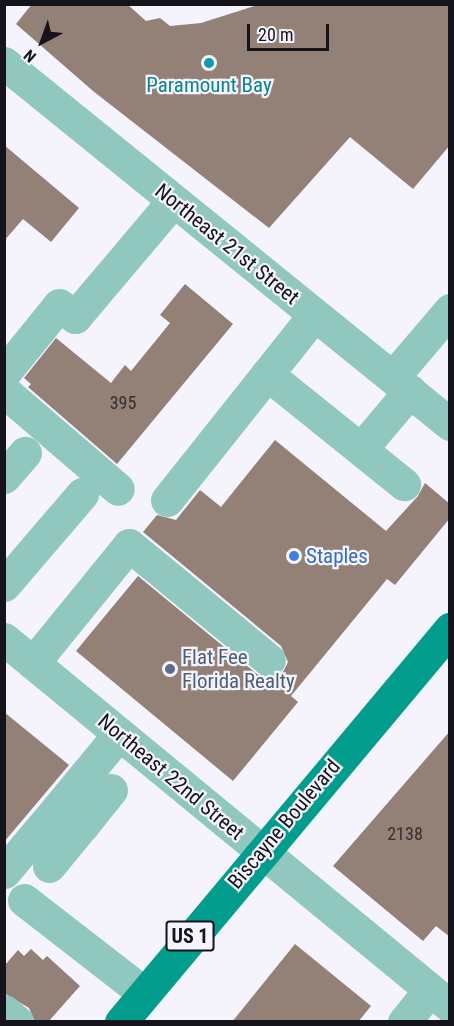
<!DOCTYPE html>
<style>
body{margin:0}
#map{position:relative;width:454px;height:1026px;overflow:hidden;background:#f5f4fc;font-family:"Roboto Condensed",sans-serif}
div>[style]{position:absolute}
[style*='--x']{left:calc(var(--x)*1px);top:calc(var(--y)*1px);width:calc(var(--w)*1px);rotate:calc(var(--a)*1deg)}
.building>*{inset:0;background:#938177}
.minor>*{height:33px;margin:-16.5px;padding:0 16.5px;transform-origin:16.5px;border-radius:16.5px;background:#90c7be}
.major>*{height:33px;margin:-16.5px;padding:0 16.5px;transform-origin:16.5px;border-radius:16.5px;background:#039d8e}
.dots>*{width:16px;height:16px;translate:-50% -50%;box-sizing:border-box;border:3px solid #f5f4fc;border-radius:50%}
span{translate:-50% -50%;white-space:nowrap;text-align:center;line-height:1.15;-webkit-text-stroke:4.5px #f5f4fc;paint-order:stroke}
.number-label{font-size:18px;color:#342f32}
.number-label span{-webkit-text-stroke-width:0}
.shield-label span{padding:2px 4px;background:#f5f4fc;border:2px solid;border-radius:4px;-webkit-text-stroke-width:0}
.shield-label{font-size:20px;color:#15141b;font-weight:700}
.culture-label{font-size:21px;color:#0d838f}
.street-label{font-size:21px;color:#15141b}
.shop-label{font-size:21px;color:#366cbe}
.left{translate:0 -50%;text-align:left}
.service-label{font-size:21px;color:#4e5e75}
.frame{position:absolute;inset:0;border:6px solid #15141b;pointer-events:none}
.north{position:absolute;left:12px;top:12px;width:60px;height:60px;-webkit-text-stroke:4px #f5f4fc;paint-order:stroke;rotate:221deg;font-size:16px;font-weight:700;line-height:24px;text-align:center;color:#15141b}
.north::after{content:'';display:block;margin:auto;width:21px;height:27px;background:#15141b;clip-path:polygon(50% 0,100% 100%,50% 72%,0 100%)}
.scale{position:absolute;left:247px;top:24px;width:82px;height:27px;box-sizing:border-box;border:3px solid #15141b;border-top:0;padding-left:8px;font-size:18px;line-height:21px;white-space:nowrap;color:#15141b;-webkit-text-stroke:4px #f5f4fc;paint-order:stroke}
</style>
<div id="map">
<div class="building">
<i style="clip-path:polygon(32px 4px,127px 4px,146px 21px,160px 18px,170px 26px,201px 23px,261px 4px,450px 4px,450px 145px,413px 189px,350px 137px,269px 228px,93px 91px,16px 24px)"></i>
<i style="clip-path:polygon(4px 145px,79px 208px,51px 242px,23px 219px,4px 241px)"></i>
<i style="clip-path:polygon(185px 284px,233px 324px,117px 464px,28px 387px,31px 384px,24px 378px,56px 338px,111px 383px,125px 365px,131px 371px,170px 323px,160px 315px)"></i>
<i style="clip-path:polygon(275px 440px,386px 531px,418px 496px,425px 483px,450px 504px,450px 518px,395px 585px,387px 579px,291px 696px,298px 702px,233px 781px,76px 651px,138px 576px,257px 674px,267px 679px,283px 672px,288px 662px,281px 646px,143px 532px,157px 515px,176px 520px,200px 490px,221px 507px)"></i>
<i style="clip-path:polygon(4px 712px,69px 765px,4px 842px)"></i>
<i style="clip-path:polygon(450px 731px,450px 937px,436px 926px,423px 941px,333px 866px)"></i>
<i style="clip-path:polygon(295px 944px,371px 1006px,358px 1022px,232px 1022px)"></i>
<i style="clip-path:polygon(31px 949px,43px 960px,47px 956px,80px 986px,48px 1022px,35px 1022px,29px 1008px,4px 993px,5px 965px,18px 950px,24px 956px)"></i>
</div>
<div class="minor">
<i style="--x:4;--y:63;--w:574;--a:38.99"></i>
<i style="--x:4;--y:373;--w:87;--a:-51"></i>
<i style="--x:59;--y:305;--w:20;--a:37"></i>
<i style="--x:75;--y:317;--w:152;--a:-49.8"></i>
<i style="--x:267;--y:374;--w:176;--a:38.8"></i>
<i style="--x:393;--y:377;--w:88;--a:-49.6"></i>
<i style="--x:4;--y:391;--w:150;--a:40.7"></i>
<i style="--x:361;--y:449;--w:76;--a:-49.8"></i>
<i style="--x:4;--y:477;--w:32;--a:-49"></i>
<i style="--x:167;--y:500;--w:236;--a:-51.5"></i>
<i style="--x:4;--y:585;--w:120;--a:-49.4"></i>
<i style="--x:4;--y:639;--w:578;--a:39.45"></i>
<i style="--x:33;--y:663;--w:152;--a:-50.9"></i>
<i style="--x:129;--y:545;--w:181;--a:39.4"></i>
<i style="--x:111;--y:790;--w:46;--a:128.9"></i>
<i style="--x:82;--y:826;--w:30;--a:-143"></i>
<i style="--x:58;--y:808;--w:96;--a:-50.5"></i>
<i style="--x:49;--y:866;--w:52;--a:-50.5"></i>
<i style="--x:4;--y:872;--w:84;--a:-49.8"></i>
<i style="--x:24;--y:900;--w:152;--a:37.8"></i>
<i style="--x:4;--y:1011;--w:17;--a:40"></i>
<i style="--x:404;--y:1022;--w:41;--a:-50.9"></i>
</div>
<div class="major">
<i style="--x:121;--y:1022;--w:513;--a:-50.07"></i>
</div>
<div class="dots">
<i style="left:209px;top:63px;background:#0f9aa8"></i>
<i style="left:294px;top:556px;background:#3f7fe0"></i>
<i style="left:170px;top:669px;background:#5c6f8a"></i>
</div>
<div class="number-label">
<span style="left:123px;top:403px">395</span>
<span style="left:405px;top:834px">2138</span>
</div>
<div class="shield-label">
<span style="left:190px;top:936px">US 1</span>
</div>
<div class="culture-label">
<span style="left:209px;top:85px">Paramount Bay</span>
</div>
<div class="street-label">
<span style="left:227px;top:244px;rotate:39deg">Northeast 21st Street</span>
<span style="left:171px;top:777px;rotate:40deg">Northeast 22nd Street</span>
<span style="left:284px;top:824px;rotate:-50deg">Biscayne Boulevard</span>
</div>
<div class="shop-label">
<span class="left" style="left:306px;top:556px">Staples</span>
</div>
<div class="service-label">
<span class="left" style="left:182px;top:669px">Flat Fee<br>Florida Realty</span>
</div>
<div class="frame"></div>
<div class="north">N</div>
<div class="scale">20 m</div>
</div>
